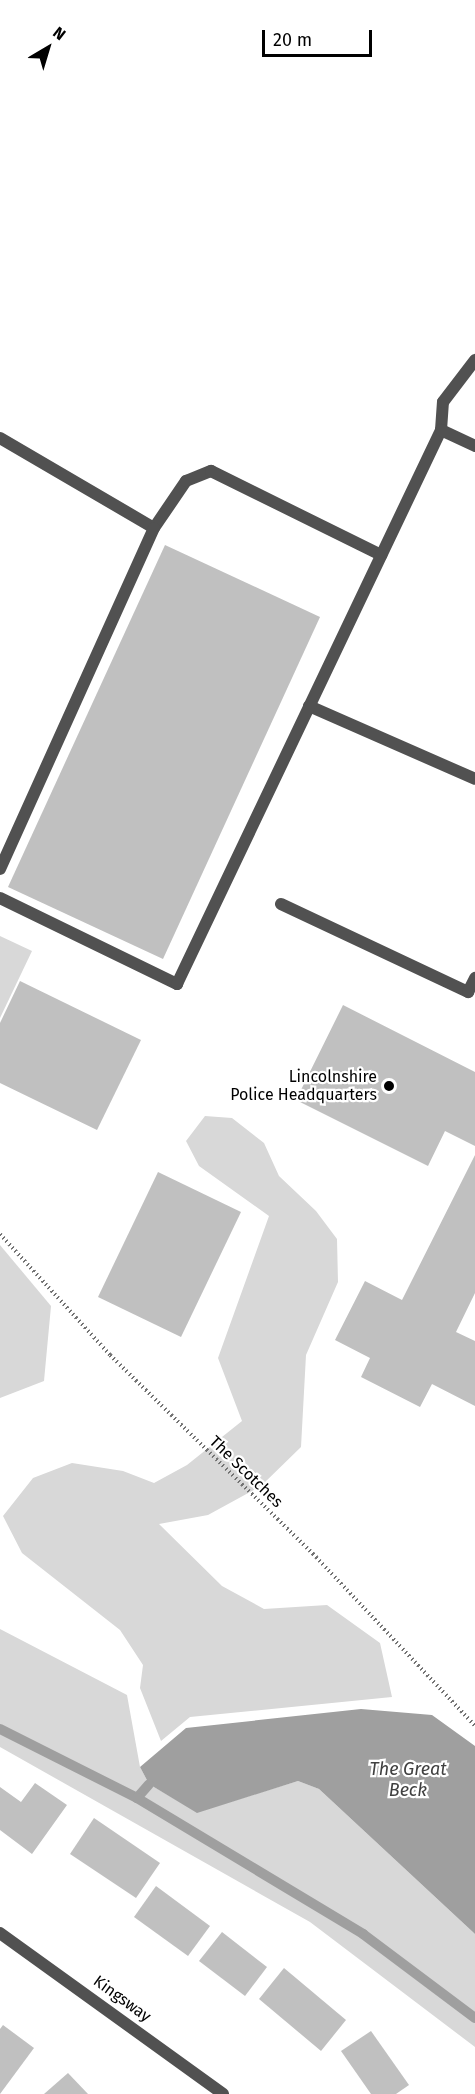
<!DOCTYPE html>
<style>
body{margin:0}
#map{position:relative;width:475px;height:2094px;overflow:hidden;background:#fff;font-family:"Fira Sans",sans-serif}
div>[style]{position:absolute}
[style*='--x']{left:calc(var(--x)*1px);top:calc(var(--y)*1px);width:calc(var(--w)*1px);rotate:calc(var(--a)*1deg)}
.green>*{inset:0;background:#d8d8d8}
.water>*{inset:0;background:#9f9f9f}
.stream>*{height:10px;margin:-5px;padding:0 5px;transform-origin:5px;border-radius:5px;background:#9f9f9f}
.building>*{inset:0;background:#c0c0c0}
.path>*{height:4px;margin-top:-2px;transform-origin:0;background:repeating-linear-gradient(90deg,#737373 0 1.5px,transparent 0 4.5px)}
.lane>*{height:12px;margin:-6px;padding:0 6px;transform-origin:6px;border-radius:6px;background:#515151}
.street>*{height:12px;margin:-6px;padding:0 6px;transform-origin:6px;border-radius:6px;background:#515151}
.dots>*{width:16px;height:16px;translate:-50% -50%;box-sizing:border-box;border:3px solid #fff;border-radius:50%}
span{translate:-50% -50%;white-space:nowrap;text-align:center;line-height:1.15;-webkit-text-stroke:4.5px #fff;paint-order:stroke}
.poi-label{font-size:16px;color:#000}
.right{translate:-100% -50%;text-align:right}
.street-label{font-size:16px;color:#000}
.water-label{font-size:18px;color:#404040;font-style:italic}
.north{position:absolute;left:18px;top:18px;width:60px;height:60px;-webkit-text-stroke:4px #fff;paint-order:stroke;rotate:38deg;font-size:16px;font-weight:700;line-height:24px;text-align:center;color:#000}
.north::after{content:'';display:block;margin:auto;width:21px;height:27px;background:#000;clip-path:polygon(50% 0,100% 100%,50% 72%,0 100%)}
.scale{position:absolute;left:262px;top:30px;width:110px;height:27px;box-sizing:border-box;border:3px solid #000;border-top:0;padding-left:8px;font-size:18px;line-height:21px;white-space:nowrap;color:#000;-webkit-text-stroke:4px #fff;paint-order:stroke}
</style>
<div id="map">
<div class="green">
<i style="clip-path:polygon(0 936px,32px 951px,0 1018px)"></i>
<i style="clip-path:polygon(205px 1116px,232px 1118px,264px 1143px,279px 1176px,316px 1211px,337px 1239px,338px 1282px,306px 1355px,301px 1447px,261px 1486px,208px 1515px,159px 1524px,222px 1586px,264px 1609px,327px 1605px,380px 1643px,392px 1697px,190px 1717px,161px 1741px,140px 1688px,143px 1665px,120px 1630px,22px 1553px,3px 1516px,33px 1478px,72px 1463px,123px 1471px,154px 1483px,187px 1465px,242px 1421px,218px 1358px,269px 1216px,199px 1166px,186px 1141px)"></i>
<i style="clip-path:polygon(0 1245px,51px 1306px,44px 1381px,0 1398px)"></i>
<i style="clip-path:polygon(0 1629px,127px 1695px,140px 1767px,149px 1784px,197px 1812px,298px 1781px,319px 1789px,475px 1934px,475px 2047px,310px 1922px,0 1747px)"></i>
</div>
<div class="water">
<i style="clip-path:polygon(361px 1709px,432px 1715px,475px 1746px,475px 1934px,319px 1789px,298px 1781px,197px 1813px,149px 1784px,140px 1767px,186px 1728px)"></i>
</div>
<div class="stream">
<i style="--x:0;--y:1729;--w:153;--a:26.7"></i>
<i style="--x:137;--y:1798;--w:18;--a:-49"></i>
<i style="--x:137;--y:1798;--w:264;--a:31"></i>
<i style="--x:363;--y:1934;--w:140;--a:36.9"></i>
</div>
<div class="building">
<i style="clip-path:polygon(165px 545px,320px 617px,163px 959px,8px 887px)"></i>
<i style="clip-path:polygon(20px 981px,141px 1040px,97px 1130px,0 1083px,0 1023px)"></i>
<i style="clip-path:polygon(343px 1005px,475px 1072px,475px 1146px,445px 1131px,428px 1166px,296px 1100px)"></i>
<i style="clip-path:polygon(475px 1155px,475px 1293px,456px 1332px,475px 1341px,475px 1406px,432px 1384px,420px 1407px,361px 1377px,370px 1358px,335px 1340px,365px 1281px,402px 1300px)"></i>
<i style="clip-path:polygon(158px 1172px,241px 1212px,181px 1337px,98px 1297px)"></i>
<i style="clip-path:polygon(35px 1783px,67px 1805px,32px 1854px,0 1830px,0 1787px,21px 1802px)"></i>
<i style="clip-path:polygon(94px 1818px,160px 1863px,136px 1898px,70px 1854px)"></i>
<i style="clip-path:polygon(156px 1886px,210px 1926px,188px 1956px,134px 1917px)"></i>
<i style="clip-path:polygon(222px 1932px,267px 1967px,245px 1996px,199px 1961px)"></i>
<i style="clip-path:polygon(284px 1968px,346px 2020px,321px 2051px,259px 1999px)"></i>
<i style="clip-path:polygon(3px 2025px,34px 2048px,0 2094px,0 2029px)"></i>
<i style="clip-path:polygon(371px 2031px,409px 2085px,396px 2094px,371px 2094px,341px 2051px)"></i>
<i style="clip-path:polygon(68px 2073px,88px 2094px,44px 2094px)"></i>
</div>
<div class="path">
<i style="--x:0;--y:1234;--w:164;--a:47.7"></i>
<i style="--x:110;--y:1355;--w:289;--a:44.4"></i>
<i style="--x:316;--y:1557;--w:232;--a:46.7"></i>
</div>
<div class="lane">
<i style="--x:441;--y:430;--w:28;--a:-86"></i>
<i style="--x:443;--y:402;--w:53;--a:-52.7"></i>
<i style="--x:0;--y:438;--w:178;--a:30.3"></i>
<i style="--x:154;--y:528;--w:57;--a:-55.8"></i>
<i style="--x:186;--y:481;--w:27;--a:-22"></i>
<i style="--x:211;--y:471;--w:190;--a:26.3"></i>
<i style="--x:309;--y:706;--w:181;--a:23.7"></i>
<i style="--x:0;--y:869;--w:374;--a:-65.7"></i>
<i style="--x:0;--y:898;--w:197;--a:25.9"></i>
<i style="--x:177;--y:984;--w:614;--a:-64.52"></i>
<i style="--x:441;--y:430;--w:38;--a:25"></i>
<i style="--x:281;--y:904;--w:207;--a:25.2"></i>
<i style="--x:468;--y:992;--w:16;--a:-63"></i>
</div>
<div class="street">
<i style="--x:0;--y:1933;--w:275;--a:35.8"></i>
</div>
<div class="dots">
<i style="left:389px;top:1086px;background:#000"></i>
</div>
<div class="poi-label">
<span class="right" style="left:377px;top:1086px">Lincolnshire<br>Police Headquarters</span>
</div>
<div class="street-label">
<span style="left:246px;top:1472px;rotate:44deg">The Scotches</span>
<span style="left:122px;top:1999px;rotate:36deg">Kingsway</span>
</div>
<div class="water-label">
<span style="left:408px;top:1780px">The Great<br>Beck</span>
</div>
<div class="north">N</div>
<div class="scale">20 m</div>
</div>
